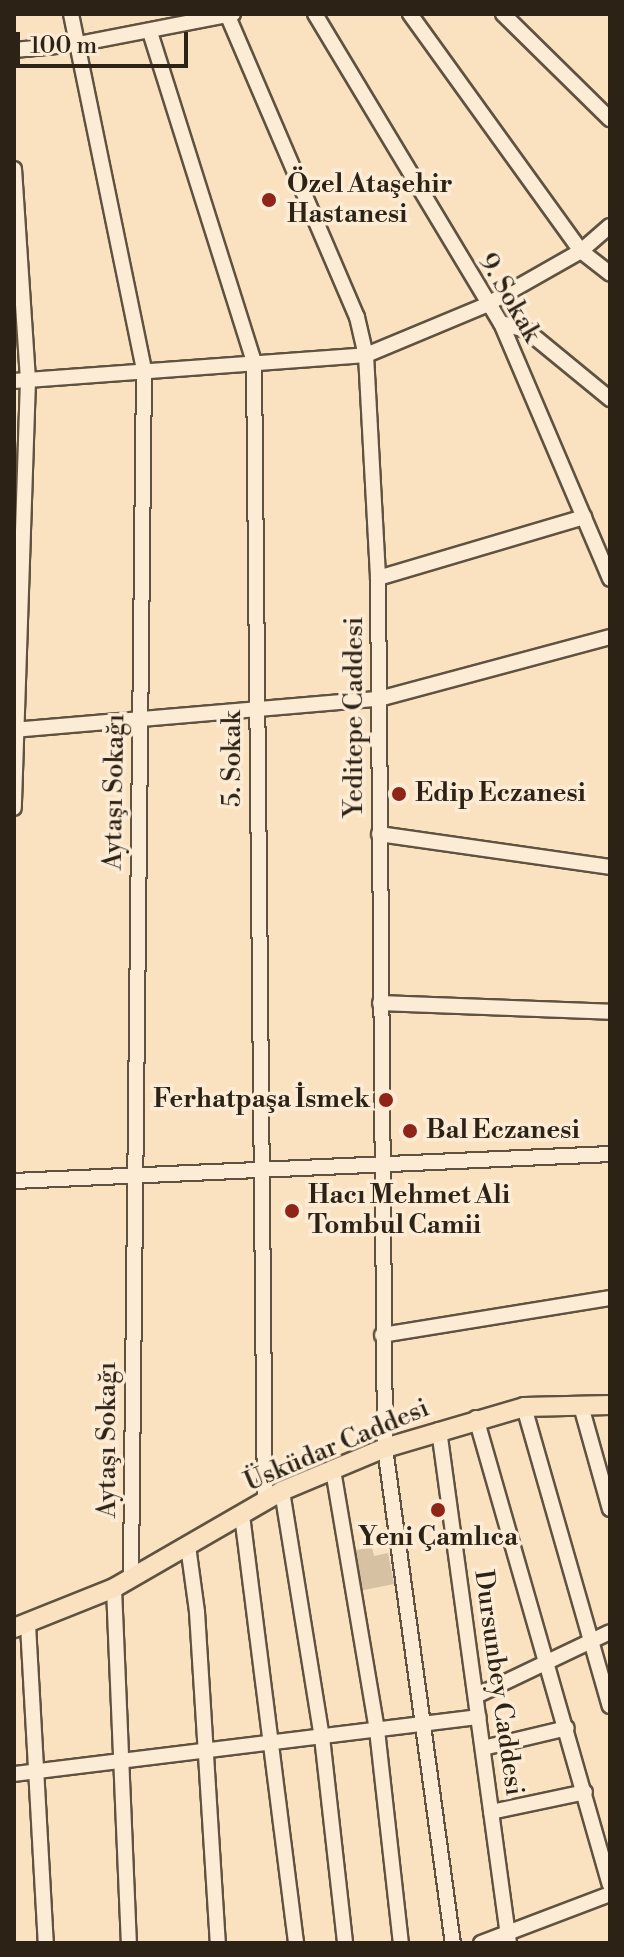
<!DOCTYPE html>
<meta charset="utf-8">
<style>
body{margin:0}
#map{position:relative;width:624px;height:1957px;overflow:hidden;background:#fae2c0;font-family:"Libre Bodoni",serif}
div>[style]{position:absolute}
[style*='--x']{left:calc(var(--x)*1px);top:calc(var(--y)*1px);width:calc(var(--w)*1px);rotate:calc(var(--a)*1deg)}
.green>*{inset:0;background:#d7c1a3}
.roads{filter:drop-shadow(2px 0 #605240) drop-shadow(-2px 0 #605240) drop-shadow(0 2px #605240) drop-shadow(0 -2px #605240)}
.minor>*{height:14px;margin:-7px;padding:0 7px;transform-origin:7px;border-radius:7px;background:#fcecd6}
.major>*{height:18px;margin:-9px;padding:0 9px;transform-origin:9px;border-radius:9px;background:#fae2c0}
.dots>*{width:22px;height:22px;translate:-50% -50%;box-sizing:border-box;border:4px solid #fcecd6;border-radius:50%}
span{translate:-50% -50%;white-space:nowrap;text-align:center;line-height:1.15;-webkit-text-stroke:7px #fcecd6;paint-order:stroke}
.poi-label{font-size:26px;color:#2c2215;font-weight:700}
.left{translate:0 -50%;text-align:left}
.right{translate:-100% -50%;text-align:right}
.street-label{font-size:26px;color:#2c2215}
.frame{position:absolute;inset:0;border:16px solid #2c2215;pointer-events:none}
.scale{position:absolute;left:16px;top:32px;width:172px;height:36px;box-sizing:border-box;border:4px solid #2c2215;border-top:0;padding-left:10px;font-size:24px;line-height:28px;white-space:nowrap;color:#2c2215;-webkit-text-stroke:6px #fcecd6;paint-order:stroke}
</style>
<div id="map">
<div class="green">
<i style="clip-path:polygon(372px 1547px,374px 1556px,388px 1553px,394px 1584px,359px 1591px,352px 1551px)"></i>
</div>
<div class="roads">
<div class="minor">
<i style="--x:71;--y:14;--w:364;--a:78.4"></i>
<i style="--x:144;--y:371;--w:1208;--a:90.62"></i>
<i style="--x:227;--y:14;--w:330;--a:66.8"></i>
<i style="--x:357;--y:317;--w:39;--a:77"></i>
<i style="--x:366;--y:355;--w:223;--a:86.9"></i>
<i style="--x:378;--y:578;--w:870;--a:89.54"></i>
<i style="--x:385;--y:1448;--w:500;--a:82.2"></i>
<i style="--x:315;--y:14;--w:361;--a:59"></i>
<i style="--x:501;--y:323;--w:278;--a:66.9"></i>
<i style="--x:410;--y:14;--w:292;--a:54.2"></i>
<i style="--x:581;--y:251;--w:37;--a:38"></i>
<i style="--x:503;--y:14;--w:150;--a:44.5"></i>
<i style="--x:150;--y:32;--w:346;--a:72.5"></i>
<i style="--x:254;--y:362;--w:1140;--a:89.45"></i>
<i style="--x:14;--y:50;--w:64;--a:-5.4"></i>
<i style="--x:78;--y:44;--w:158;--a:-11"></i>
<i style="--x:14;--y:169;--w:211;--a:86.2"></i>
<i style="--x:28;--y:380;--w:428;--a:91.9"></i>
<i style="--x:501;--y:323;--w:26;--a:16"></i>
<i style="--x:526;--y:330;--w:109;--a:39.4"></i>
<i style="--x:14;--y:381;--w:353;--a:-4.2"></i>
<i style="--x:366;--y:355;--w:130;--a:-22.6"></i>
<i style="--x:486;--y:305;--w:109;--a:-29.6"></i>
<i style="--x:581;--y:251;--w:38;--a:-41"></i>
<i style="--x:378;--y:578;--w:215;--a:-16.5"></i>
<i style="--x:14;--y:730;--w:366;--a:-4.9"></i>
<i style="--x:379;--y:699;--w:239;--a:-15"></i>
<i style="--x:379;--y:834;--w:233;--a:8.1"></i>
<i style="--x:380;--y:1003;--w:230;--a:2.2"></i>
<i style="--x:14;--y:1181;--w:597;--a:-2.59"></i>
<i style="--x:382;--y:1335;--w:231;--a:-9.2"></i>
<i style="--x:581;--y:1406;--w:107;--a:74.3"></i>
<i style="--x:524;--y:1407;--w:311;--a:74"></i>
<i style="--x:476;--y:1418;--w:485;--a:74"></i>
<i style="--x:439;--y:1430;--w:518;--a:82.23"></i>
<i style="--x:333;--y:1470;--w:264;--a:80.4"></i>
<i style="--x:377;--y:1730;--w:214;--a:83.6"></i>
<i style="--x:282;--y:1491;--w:249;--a:80.8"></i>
<i style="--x:322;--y:1737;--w:207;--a:83.6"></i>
<i style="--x:242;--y:1515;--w:431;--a:82.8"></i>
<i style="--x:188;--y:1546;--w:67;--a:82.2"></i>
<i style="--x:197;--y:1612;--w:332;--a:86.4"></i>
<i style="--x:114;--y:1588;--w:355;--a:87.6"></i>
<i style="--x:28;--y:1625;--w:319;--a:86.8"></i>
<i style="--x:476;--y:1696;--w:148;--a:-25.5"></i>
<i style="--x:483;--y:1748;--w:86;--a:-13.4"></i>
<i style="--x:14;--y:1774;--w:468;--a:-7"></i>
<i style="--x:491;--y:1812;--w:96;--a:-12"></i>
<i style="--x:481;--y:1943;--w:138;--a:-20.8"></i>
</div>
<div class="major">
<i style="--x:14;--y:1628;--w:108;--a:-21.8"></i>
<i style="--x:114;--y:1588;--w:194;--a:-30"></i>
<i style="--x:282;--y:1491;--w:112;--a:-22.7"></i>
<i style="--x:385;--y:1448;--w:145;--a:-16.4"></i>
<i style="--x:524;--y:1407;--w:86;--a:-1.3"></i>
</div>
</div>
<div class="dots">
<i style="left:269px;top:200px;background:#8f2418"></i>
<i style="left:399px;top:794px;background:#8f2418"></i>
<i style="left:386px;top:1100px;background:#8f2418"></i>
<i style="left:410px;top:1131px;background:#8f2418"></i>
<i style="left:292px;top:1211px;background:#8f2418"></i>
<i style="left:438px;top:1510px;background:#8f2418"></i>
</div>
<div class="poi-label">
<span class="left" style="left:287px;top:200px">Özel Ataşehir<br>Hastanesi</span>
<span class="left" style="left:415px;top:794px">Edip Eczanesi</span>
<span class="right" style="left:370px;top:1100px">Ferhatpaşa İsmek</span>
<span class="left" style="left:426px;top:1131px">Bal Eczanesi</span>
<span class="left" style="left:308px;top:1211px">Hacı Mehmet Ali<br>Tombul Camii</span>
<span style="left:438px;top:1538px">Yeni Çamlıca</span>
</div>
<div class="street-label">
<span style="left:509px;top:298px;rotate:60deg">9. Sokak</span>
<span style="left:355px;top:717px;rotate:-90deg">Yeditepe Caddesi</span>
<span style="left:233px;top:759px;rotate:-90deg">5. Sokak</span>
<span style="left:115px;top:792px;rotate:-89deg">Aytaşı Sokağı</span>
<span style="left:108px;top:1440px;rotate:-90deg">Aytaşı Sokağı</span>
<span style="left:337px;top:1446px;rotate:-23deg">Üsküdar Caddesi</span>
<span style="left:498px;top:1683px;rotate:82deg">Dursunbey Caddesi</span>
</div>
<div class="frame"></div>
<div class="scale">100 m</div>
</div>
